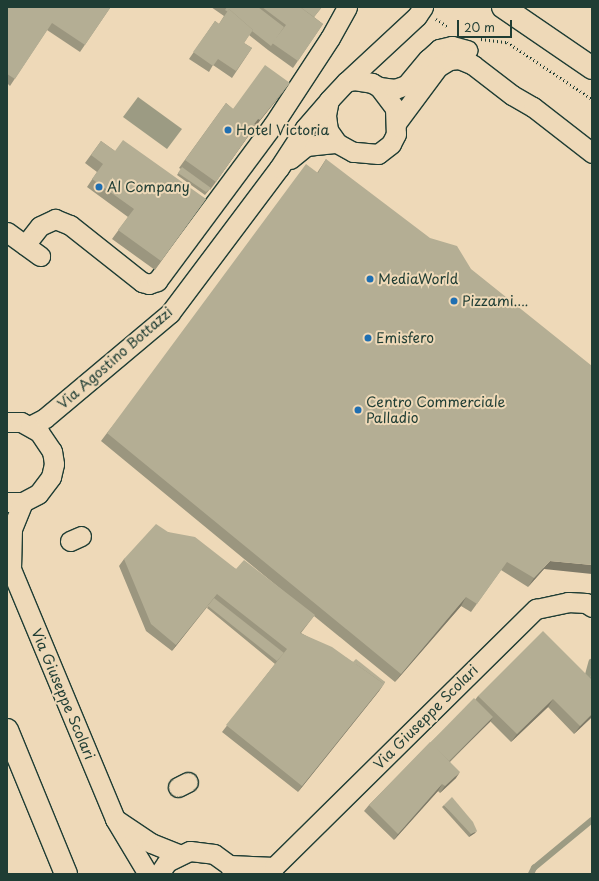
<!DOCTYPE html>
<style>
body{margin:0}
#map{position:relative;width:599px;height:881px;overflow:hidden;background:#eed9b8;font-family:"Playpen Sans",sans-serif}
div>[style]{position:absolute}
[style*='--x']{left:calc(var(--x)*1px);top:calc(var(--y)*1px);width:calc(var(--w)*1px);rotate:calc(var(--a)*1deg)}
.water>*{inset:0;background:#9c9b83}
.stream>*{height:5.5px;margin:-2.75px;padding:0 2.75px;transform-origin:2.75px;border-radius:2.75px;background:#9c9b83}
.path>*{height:2.5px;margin-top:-1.25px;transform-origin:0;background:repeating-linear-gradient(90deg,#1f3d34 0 1px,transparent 0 4px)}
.roads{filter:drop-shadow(1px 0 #1f3d34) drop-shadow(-1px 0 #1f3d34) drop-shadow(0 1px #1f3d34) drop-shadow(0 -1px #1f3d34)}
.minor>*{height:19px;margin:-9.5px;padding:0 9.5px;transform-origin:9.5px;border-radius:9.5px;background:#eed9b8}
.major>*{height:22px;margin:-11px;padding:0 11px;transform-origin:11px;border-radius:11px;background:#eed9b8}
.wall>*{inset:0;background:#9b967f}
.shaded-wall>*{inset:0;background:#7e7a68}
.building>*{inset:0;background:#b4ae94}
.dots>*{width:11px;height:11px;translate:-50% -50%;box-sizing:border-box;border:2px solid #eed9b8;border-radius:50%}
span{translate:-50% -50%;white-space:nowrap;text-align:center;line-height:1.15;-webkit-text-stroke:4px #eed9b8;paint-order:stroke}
.poi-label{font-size:14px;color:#1f3d34}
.left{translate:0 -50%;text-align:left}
.street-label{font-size:14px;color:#1f3d34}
.frame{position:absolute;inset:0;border:8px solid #1f3d34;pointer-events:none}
.scale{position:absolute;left:457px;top:20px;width:55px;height:18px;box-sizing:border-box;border:2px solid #1f3d34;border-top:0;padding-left:5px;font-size:12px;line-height:14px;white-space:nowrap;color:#1f3d34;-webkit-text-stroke:3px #eed9b8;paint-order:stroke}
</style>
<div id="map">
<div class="water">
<i style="clip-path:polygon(138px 97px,182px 129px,167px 149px,123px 117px)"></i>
</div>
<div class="stream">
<i style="--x:592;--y:662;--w:16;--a:105"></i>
<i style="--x:588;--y:677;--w:10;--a:66"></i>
<i style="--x:531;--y:874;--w:7;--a:-63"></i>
<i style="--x:534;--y:868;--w:75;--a:-39.6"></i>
</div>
<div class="path">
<i style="--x:436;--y:19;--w:15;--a:32"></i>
<i style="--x:481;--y:39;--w:26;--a:7"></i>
<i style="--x:507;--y:42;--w:102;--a:33.8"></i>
</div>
<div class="roads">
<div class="minor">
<i style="--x:354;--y:80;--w:18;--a:9"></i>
<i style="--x:372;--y:83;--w:8;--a:30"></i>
<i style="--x:379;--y:87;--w:26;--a:53"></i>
<i style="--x:395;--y:108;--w:26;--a:88"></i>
<i style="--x:396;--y:134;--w:11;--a:117"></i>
<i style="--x:391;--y:144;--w:16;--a:142"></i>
<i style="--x:378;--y:154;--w:25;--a:-175"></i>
<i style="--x:353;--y:152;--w:18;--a:-151"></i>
<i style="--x:337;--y:143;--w:16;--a:-125"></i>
<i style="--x:328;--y:130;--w:15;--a:-98"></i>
<i style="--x:326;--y:115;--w:15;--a:-79"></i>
<i style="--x:329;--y:100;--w:25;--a:-47"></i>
<i style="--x:346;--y:82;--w:8;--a:-14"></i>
<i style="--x:346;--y:82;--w:97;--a:-42.9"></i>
<i style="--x:417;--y:16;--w:11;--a:-56"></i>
<i style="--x:379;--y:87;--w:16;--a:7"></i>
<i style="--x:395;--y:89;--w:12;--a:-20"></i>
<i style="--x:406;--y:85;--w:34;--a:-50"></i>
<i style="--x:428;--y:59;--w:15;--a:-42"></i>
<i style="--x:439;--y:49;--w:13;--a:-13"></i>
<i style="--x:452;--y:46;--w:16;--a:15"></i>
<i style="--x:397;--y:122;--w:69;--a:-53.3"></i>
<i style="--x:438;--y:67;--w:13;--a:-32"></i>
<i style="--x:449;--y:60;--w:10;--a:-6"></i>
<i style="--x:459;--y:59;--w:15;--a:23"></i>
<i style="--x:473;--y:65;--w:49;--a:37.6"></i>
<i style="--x:512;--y:95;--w:24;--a:30"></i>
<i style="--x:533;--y:107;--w:75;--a:37.9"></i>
<i style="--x:290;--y:159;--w:21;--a:-39"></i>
<i style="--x:306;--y:146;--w:31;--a:-6"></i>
<i style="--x:7;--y:232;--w:41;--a:36"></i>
<i style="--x:25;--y:245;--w:24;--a:-52"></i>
<i style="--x:40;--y:226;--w:17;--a:-25"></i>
<i style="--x:55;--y:219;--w:16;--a:22"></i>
<i style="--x:70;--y:225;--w:92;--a:38.4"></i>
<i style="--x:142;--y:282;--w:7;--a:16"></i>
<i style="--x:149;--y:284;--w:9;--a:-21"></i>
<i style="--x:157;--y:281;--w:194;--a:-53.4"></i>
<i style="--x:273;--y:125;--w:104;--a:-56.8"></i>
<i style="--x:330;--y:38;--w:35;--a:-61"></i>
<i style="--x:7;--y:422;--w:14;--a:0"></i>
<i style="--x:21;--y:422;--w:21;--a:29"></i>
<i style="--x:39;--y:432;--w:23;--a:56"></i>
<i style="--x:52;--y:451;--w:13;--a:81"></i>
<i style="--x:54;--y:464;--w:13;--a:103"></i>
<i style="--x:51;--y:477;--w:21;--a:127"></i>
<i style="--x:38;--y:494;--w:17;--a:152"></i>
<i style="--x:23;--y:502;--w:16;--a:180"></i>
<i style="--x:30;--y:426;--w:17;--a:-28"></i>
<i style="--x:45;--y:418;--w:163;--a:-40"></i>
<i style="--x:170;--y:313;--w:181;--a:-53.1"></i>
<i style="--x:279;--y:168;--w:48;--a:-57"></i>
<i style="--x:305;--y:128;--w:37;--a:-49"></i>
<i style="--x:70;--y:541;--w:12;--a:-24"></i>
<i style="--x:7;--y:560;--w:10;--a:66"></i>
<i style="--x:11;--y:569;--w:40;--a:-88.6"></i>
<i style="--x:12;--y:529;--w:29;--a:-68"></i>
<i style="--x:11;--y:569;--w:271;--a:67.4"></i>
<i style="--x:178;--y:787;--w:11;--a:-27"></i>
<i style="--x:229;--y:865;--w:45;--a:2.5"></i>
<i style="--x:274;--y:867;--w:9;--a:131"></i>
<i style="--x:274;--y:867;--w:368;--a:-44.6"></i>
<i style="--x:536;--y:609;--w:33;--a:-12"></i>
<i style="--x:568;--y:602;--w:18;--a:3"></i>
<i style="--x:586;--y:603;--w:7;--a:34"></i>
<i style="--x:148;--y:874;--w:64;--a:-121"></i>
<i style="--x:115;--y:819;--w:43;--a:33.7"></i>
<i style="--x:151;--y:843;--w:29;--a:22"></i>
<i style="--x:159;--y:874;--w:14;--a:-56"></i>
<i style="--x:167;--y:862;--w:25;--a:-26"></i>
<i style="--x:190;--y:851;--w:24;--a:7"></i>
<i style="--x:214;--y:854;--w:19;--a:36"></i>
<i style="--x:229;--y:865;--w:10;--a:61"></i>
</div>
<div class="major">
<i style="--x:503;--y:7;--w:108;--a:34.4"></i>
<i style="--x:7;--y:730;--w:156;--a:67.7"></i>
</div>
</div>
<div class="wall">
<i style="clip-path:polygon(7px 7px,110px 8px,80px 52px,47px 30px,10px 86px,7px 83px)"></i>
<i style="clip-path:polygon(211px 7px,322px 7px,314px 17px,323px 24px,293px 68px,268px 50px,249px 35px,244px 43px,252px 48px,232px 78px,213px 65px,209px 72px,189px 59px,215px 21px,219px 24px,224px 16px)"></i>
<i style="clip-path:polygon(284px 91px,254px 128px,210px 190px,210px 189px,205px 195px,177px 175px,181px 169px,179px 168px,226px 103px,233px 109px)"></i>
<i style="clip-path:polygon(101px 141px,115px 151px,206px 199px,155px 270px,112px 239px,128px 217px,87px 187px,97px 172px,85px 163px)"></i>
<i style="clip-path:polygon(326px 159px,544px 569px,528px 587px,501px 570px,471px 612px,461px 606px,395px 682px,314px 616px,301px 633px,353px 662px,385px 682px,379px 691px,298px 792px,222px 732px,275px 664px,207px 608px,212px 601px,172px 651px,146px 631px,119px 566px,124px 559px,168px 532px,236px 569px,283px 591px,101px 441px,107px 433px,317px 173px)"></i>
<i style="clip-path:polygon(592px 680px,592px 717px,574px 734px,548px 707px,511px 742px,490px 721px,450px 762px,456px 778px,440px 793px,438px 791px,394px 840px,364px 811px,369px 805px,430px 743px,475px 700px,478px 696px)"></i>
<i style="clip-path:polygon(444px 805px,475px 833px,469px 837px,442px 807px)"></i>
</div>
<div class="shaded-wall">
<i style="clip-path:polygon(290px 83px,254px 128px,210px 190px,258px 119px)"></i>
<i style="clip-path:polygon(550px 561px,592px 565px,592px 574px,544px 569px,528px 587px,534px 578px)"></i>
<i style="clip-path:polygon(217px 594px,212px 600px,172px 651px,176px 645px)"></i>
<i style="clip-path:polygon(466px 597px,461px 606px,395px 682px,401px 674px)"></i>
<i style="clip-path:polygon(384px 684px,379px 691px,298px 792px,302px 786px)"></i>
<i style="clip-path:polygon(553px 699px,548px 707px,511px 742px,517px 734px)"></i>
<i style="clip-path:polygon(592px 714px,592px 717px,574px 734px,580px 726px)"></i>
<i style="clip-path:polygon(493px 717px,490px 722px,445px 766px,449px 762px)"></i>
<i style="clip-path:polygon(460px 772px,456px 778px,440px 793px,445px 786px)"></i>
<i style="clip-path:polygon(442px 784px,438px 791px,394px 840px,398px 834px)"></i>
<i style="clip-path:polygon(477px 831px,475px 833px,469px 837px,471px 834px)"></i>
</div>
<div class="building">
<i style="clip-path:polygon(7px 7px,109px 7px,110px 8px,85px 45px,52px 23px,15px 79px,7px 74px)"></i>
<i style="clip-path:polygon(227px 7px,258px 7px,284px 27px,271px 46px,252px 31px,253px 30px,229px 9px,228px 12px,225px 10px)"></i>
<i style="clip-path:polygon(262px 7px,300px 7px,323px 24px,298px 61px,272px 43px,286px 25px)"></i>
<i style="clip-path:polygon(300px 7px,322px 7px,314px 17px)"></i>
<i style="clip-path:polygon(229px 9px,253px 30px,244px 43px,252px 48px,236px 71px,218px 59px,213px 66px,193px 52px,215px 21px,219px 24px)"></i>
<i style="clip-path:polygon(265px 65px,290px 83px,260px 120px,258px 119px,254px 124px,256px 125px,216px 182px,185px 160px,226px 103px,233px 109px)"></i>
<i style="clip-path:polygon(123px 140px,206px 199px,161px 261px,118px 230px,134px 209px,92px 179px,103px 164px,91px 155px,101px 141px,115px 151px)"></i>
<i style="clip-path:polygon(326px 159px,430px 238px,457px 246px,471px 269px,592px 366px,592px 565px,550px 561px,534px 578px,507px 562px,477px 604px,466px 597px,401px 674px,107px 433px,306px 164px,318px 173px)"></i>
<i style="clip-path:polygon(182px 167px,211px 188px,206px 192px,178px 173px)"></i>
<i style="clip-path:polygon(156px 524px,168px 532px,195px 537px,236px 569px,244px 560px,315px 615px,300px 633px,332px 647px,384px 684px,302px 786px,226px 725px,287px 649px,217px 594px,176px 645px,151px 624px,124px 559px)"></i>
<i style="clip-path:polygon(214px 598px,284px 653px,277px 661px,208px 606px)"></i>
<i style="clip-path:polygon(543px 631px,592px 680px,592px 714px,580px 726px,553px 699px,517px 734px,478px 696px)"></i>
<i style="clip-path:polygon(356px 659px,385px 682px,384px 684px,353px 662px)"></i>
<i style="clip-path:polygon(474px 698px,493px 717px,449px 761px,430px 743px)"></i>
<i style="clip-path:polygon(430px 742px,460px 772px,445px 786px,442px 784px,398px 834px,369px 805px)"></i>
<i style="clip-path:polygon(452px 797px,473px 822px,477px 831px,471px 834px,444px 805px)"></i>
</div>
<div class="dots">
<i style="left:228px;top:130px;background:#1f6fb2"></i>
<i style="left:99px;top:187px;background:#1f6fb2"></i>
<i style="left:370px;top:279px;background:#1f6fb2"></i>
<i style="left:454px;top:301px;background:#1f6fb2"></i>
<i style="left:368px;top:338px;background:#1f6fb2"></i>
<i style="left:358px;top:410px;background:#1f6fb2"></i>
</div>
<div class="poi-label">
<span class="left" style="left:236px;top:130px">Hotel Victoria</span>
<span class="left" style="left:107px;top:187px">Al Company</span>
<span class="left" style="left:378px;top:279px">MediaWorld</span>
<span class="left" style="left:462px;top:301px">Pizzami....</span>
<span class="left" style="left:376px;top:338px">Emisfero</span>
<span class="left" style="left:366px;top:410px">Centro Commerciale<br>Palladio</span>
</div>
<div class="street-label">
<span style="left:115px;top:358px;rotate:-41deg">Via Agostino Bottazzi</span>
<span style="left:63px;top:694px;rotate:67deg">Via Giuseppe Scolari</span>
<span style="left:426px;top:717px;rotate:-45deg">Via Giuseppe Scolari</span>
</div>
<div class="frame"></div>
<div class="scale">20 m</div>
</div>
